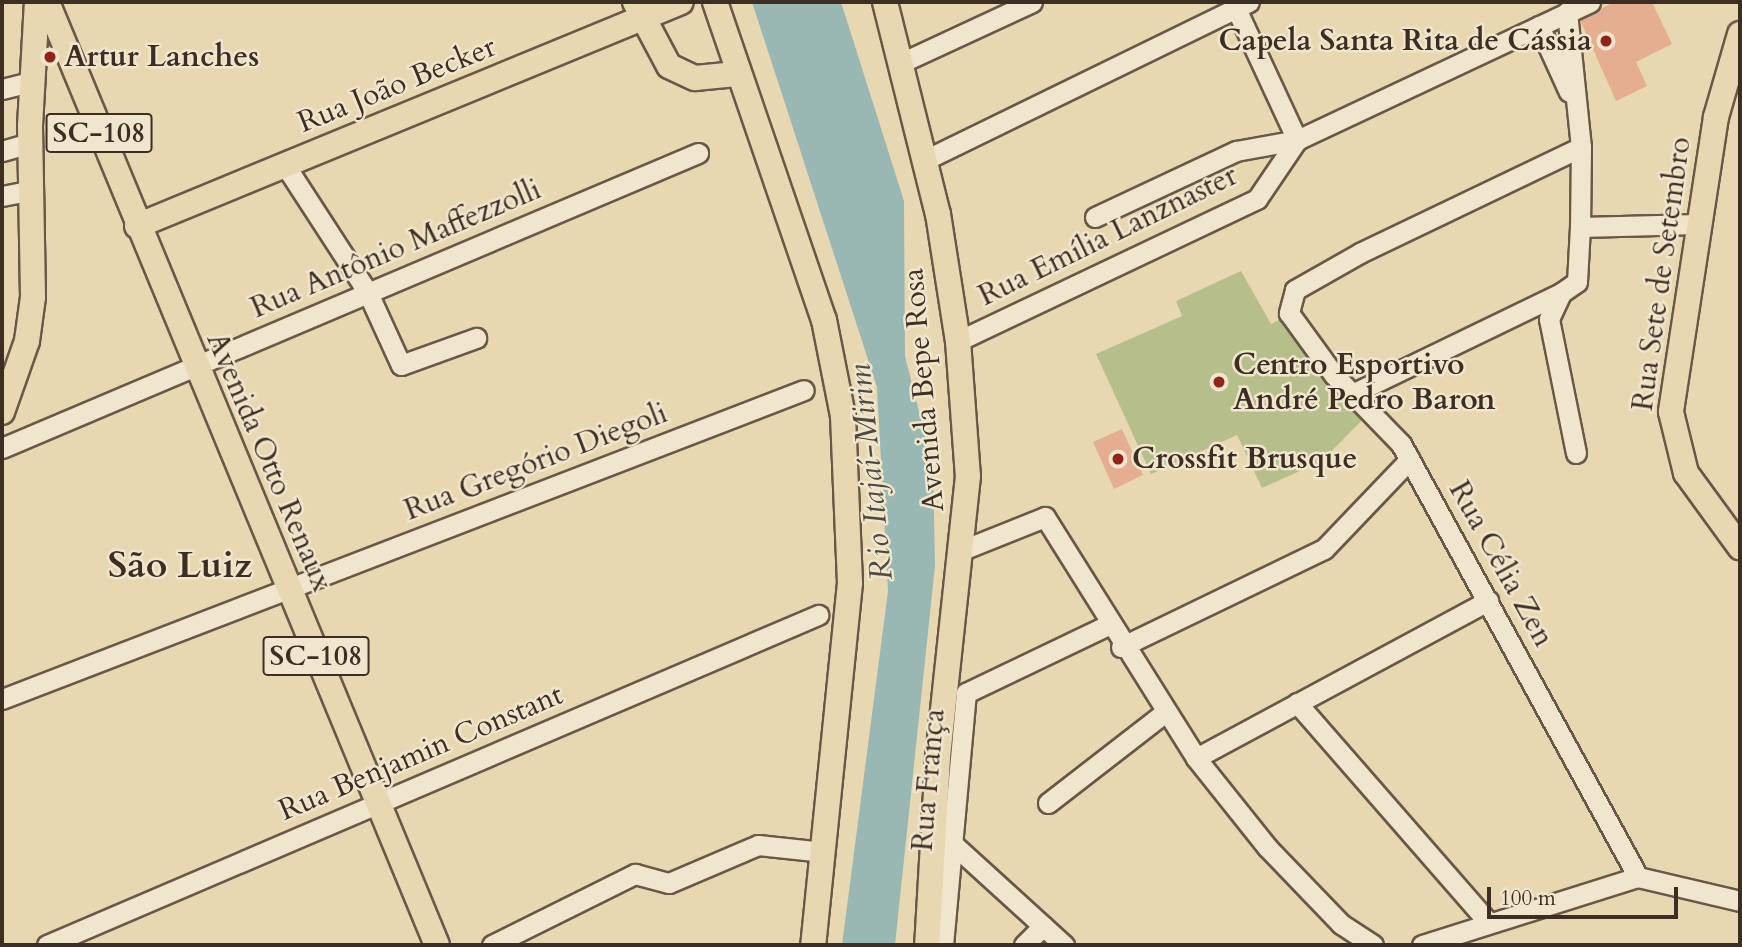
<!DOCTYPE html>
<meta charset="utf-8">
<style>
body{margin:0}
#map{position:relative;width:1742px;height:947px;overflow:hidden;background:#e8d8b2;font-family:Cardo,serif}
div>[style]{position:absolute}
[style*='--x']{left:calc(var(--x)*1px);top:calc(var(--y)*1px);width:calc(var(--w)*1px);rotate:calc(var(--a)*1deg)}
.green>*{inset:0;background:#b6bf8c}
.water>*{inset:0;background:#99b8b4}
.building>*{inset:0;background:#e5ae90}
.roads{filter:drop-shadow(2px 0 #685847) drop-shadow(-2px 0 #685847) drop-shadow(0 2px #685847) drop-shadow(0 -2px #685847)}
.minor>*{height:19px;margin:-9.5px;padding:0 9.5px;transform-origin:9.5px;border-radius:9.5px;background:#f0e6cd}
.major>*{height:24px;margin:-12px;padding:0 12px;transform-origin:12px;border-radius:12px;background:#e8d8b2}
.dots>*{width:19px;height:19px;translate:-50% -50%;box-sizing:border-box;border:4px solid #f0e6cd;border-radius:50%}
span{translate:-50% -50%;white-space:nowrap;text-align:center;line-height:1.15;-webkit-text-stroke:5px #f0e6cd;paint-order:stroke}
.shield-label span{padding:2px 5px;background:#f0e6cd;border:2px solid;border-radius:5px;-webkit-text-stroke-width:0}
.shield-label{font-size:28px;color:#3d2e23;font-weight:700}
.poi-label{font-size:30px;color:#3d2e23;font-weight:700}
.right{translate:-100% -50%;text-align:right}
.left{translate:0 -50%;text-align:left}
.street-label{font-size:30px;color:#3d2e23}
.water-label{font-size:32px;color:#4f4a40;font-style:italic}
.district-label{font-size:37px;color:#3d2e23;font-weight:700}
.frame{position:absolute;inset:0;border:4px solid #3d2e23;pointer-events:none}
.scale{position:absolute;left:1487px;top:887px;width:191px;height:32px;box-sizing:border-box;border:4px solid #3d2e23;border-top:0;padding-left:9px;font-size:21px;line-height:24px;white-space:nowrap;color:#3d2e23;-webkit-text-stroke:5px #f0e6cd;paint-order:stroke}
</style>
<div id="map">
<div class="green">
<i style="clip-path:polygon(1241px 271px,1271px 324px,1279px 320px,1364px 418px,1322px 461px,1262px 488px,1237px 435px,1151px 474px,1096px 354px,1182px 316px,1176px 301px)"></i>
</div>
<div class="water">
<i style="clip-path:polygon(752px 2px,841px 2px,904px 201px,905px 356px,933px 467px,935px 566px,895px 945px,842px 945px,888px 591px,877px 387px)"></i>
</div>
<div class="building">
<i style="clip-path:polygon(1614px 2px,1652px 2px,1672px 44px,1636px 62px,1647px 86px,1616px 101px,1580px 20px)"></i>
<i style="clip-path:polygon(1122px 429px,1143px 475px,1114px 489px,1093px 442px)"></i>
</div>
<div class="roads">
<div class="minor">
<i style="--x:1233;--y:2;--w:152;--a:65.1"></i>
<i style="--x:1567;--y:12;--w:136;--a:84.1"></i>
<i style="--x:1581;--y:147;--w:80;--a:90.7"></i>
<i style="--x:1580;--y:227;--w:118;--a:-1.5"></i>
<i style="--x:1539;--y:26;--w:72;--a:65.6"></i>
<i style="--x:905;--y:61;--w:140;--a:-24.9"></i>
<i style="--x:2;--y:89;--w:30;--a:-14"></i>
<i style="--x:1581;--y:147;--w:245;--a:154.4"></i>
<i style="--x:1360;--y:253;--w:75;--a:150.4"></i>
<i style="--x:1295;--y:290;--w:24;--a:105"></i>
<i style="--x:1289;--y:313;--w:77;--a:54"></i>
<i style="--x:1334;--y:375;--w:96;--a:45.8"></i>
<i style="--x:1401;--y:444;--w:494;--a:61.3"></i>
<i style="--x:2;--y:151;--w:29;--a:-16"></i>
<i style="--x:927;--y:159;--w:358;--a:-26"></i>
<i style="--x:285;--y:165;--w:153;--a:57"></i>
<i style="--x:368;--y:293;--w:79;--a:65.4"></i>
<i style="--x:401;--y:365;--w:80;--a:-19.8"></i>
<i style="--x:2;--y:196;--w:31;--a:-11"></i>
<i style="--x:1095;--y:217;--w:156;--a:-25.1"></i>
<i style="--x:1236;--y:151;--w:62;--a:-10.2"></i>
<i style="--x:1297;--y:140;--w:324;--a:-25.2"></i>
<i style="--x:958;--y:341;--w:331;--a:-25.4"></i>
<i style="--x:1257;--y:199;--w:71;--a:-55.9"></i>
<i style="--x:1352;--y:394;--w:232;--a:-25.8"></i>
<i style="--x:2;--y:448;--w:756;--a:-22.97"></i>
<i style="--x:1576;--y:453;--w:137;--a:-101.4"></i>
<i style="--x:1549;--y:319;--w:29;--a:-65"></i>
<i style="--x:1561;--y:293;--w:19;--a:-35"></i>
<i style="--x:1577;--y:282;--w:55;--a:-86.9"></i>
<i style="--x:965;--y:549;--w:86;--a:-21.8"></i>
<i style="--x:1045;--y:517;--w:284;--a:57.9"></i>
<i style="--x:1196;--y:758;--w:114;--a:51.4"></i>
<i style="--x:1267;--y:847;--w:107;--a:46.1"></i>
<i style="--x:1341;--y:924;--w:38;--a:33"></i>
<i style="--x:1121;--y:647;--w:225;--a:-25.8"></i>
<i style="--x:1324;--y:549;--w:124;--a:-46.3"></i>
<i style="--x:2;--y:699;--w:859;--a:-21.07"></i>
<i style="--x:1297;--y:703;--w:292;--a:48.9"></i>
<i style="--x:1196;--y:758;--w:332;--a:-28.3"></i>
<i style="--x:1048;--y:803;--w:147;--a:-37.8"></i>
<i style="--x:954;--y:845;--w:149;--a:42.3"></i>
<i style="--x:47;--y:945;--w:839;--a:-23.17"></i>
<i style="--x:492;--y:945;--w:160;--a:-26.4"></i>
<i style="--x:635;--y:874;--w:35;--a:15"></i>
<i style="--x:669;--y:883;--w:97;--a:-23.1"></i>
<i style="--x:758;--y:845;--w:66;--a:6.1"></i>
<i style="--x:943;--y:945;--w:253;--a:-84.8"></i>
<i style="--x:966;--y:693;--w:157;--a:-25.6"></i>
<i style="--x:1024;--y:945;--w:27;--a:-45"></i>
<i style="--x:1422;--y:945;--w:226;--a:-17.5"></i>
<i style="--x:1638;--y:877;--w:105;--a:13.2"></i>
</div>
<div class="major">
<i style="--x:47;--y:2;--w:1020;--a:67.53"></i>
<i style="--x:635;--y:2;--w:72;--a:62"></i>
<i style="--x:669;--y:66;--w:29;--a:25"></i>
<i style="--x:695;--y:78;--w:42;--a:-5.4"></i>
<i style="--x:715;--y:2;--w:336;--a:71.1"></i>
<i style="--x:824;--y:320;--w:98;--a:78.8"></i>
<i style="--x:843;--y:416;--w:167;--a:87.6"></i>
<i style="--x:850;--y:583;--w:364;--a:95.8"></i>
<i style="--x:885;--y:2;--w:219;--a:76"></i>
<i style="--x:938;--y:214;--w:129;--a:81.1"></i>
<i style="--x:958;--y:341;--w:135;--a:85.8"></i>
<i style="--x:968;--y:476;--w:283;--a:96.1"></i>
<i style="--x:938;--y:757;--w:188;--a:93.3"></i>
<i style="--x:1740;--y:34;--w:86;--a:106.1"></i>
<i style="--x:1716;--y:117;--w:298;--a:98.7"></i>
<i style="--x:1671;--y:412;--w:63;--a:76.2"></i>
<i style="--x:1686;--y:473;--w:92;--a:53.9"></i>
<i style="--x:137;--y:226;--w:588;--a:-22.38"></i>
<i style="--x:2;--y:412;--w:75;--a:-70.6"></i>
<i style="--x:27;--y:341;--w:44;--a:-82.2"></i>
<i style="--x:33;--y:297;--w:171;--a:-91"></i>
<i style="--x:30;--y:126;--w:124;--a:-86.8"></i>
</div>
</div>
<div class="dots">
<i style="left:1606px;top:41px;background:#8f2418"></i>
<i style="left:50px;top:57px;background:#8f2418"></i>
<i style="left:1219px;top:382px;background:#8f2418"></i>
<i style="left:1118px;top:459px;background:#8f2418"></i>
</div>
<div class="shield-label">
<span style="left:99px;top:133px">SC-108</span>
<span style="left:316px;top:656px">SC-108</span>
</div>
<div class="poi-label">
<span class="right" style="left:1592px;top:41px">Capela Santa Rita de Cássia</span>
<span class="left" style="left:64px;top:57px">Artur Lanches</span>
<span class="left" style="left:1233px;top:382px">Centro Esportivo<br>André Pedro Baron</span>
<span class="left" style="left:1132px;top:459px">Crossfit Brusque</span>
</div>
<div class="street-label">
<span style="left:397px;top:85px;rotate:-22deg">Rua João Becker</span>
<span style="left:1108px;top:236px;rotate:-26deg">Rua Emília Lanznaster</span>
<span style="left:396px;top:249px;rotate:-23deg">Rua Antônio Maffezzolli</span>
<span style="left:1662px;top:274px;rotate:-82deg">Rua Sete de Setembro</span>
<span style="left:924px;top:390px;rotate:-95deg">Avenida Bepe Rosa</span>
<span style="left:269px;top:462px;rotate:67deg">Avenida Otto Renaux</span>
<span style="left:536px;top:462px;rotate:-21deg">Rua Gregório Diegoli</span>
<span style="left:1501px;top:564px;rotate:61deg">Rua Célia Zen</span>
<span style="left:421px;top:753px;rotate:-23deg">Rua Benjamin Constant</span>
<span style="left:929px;top:780px;rotate:-85deg">Rua França</span>
</div>
<div class="water-label">
<span style="left:871px;top:472px;rotate:-96deg">Rio Itajaí-Mirim</span>
</div>
<div class="district-label">
<span style="left:180px;top:565px">São Luiz</span>
</div>
<div class="frame"></div>
<div class="scale">100 m</div>
</div>
